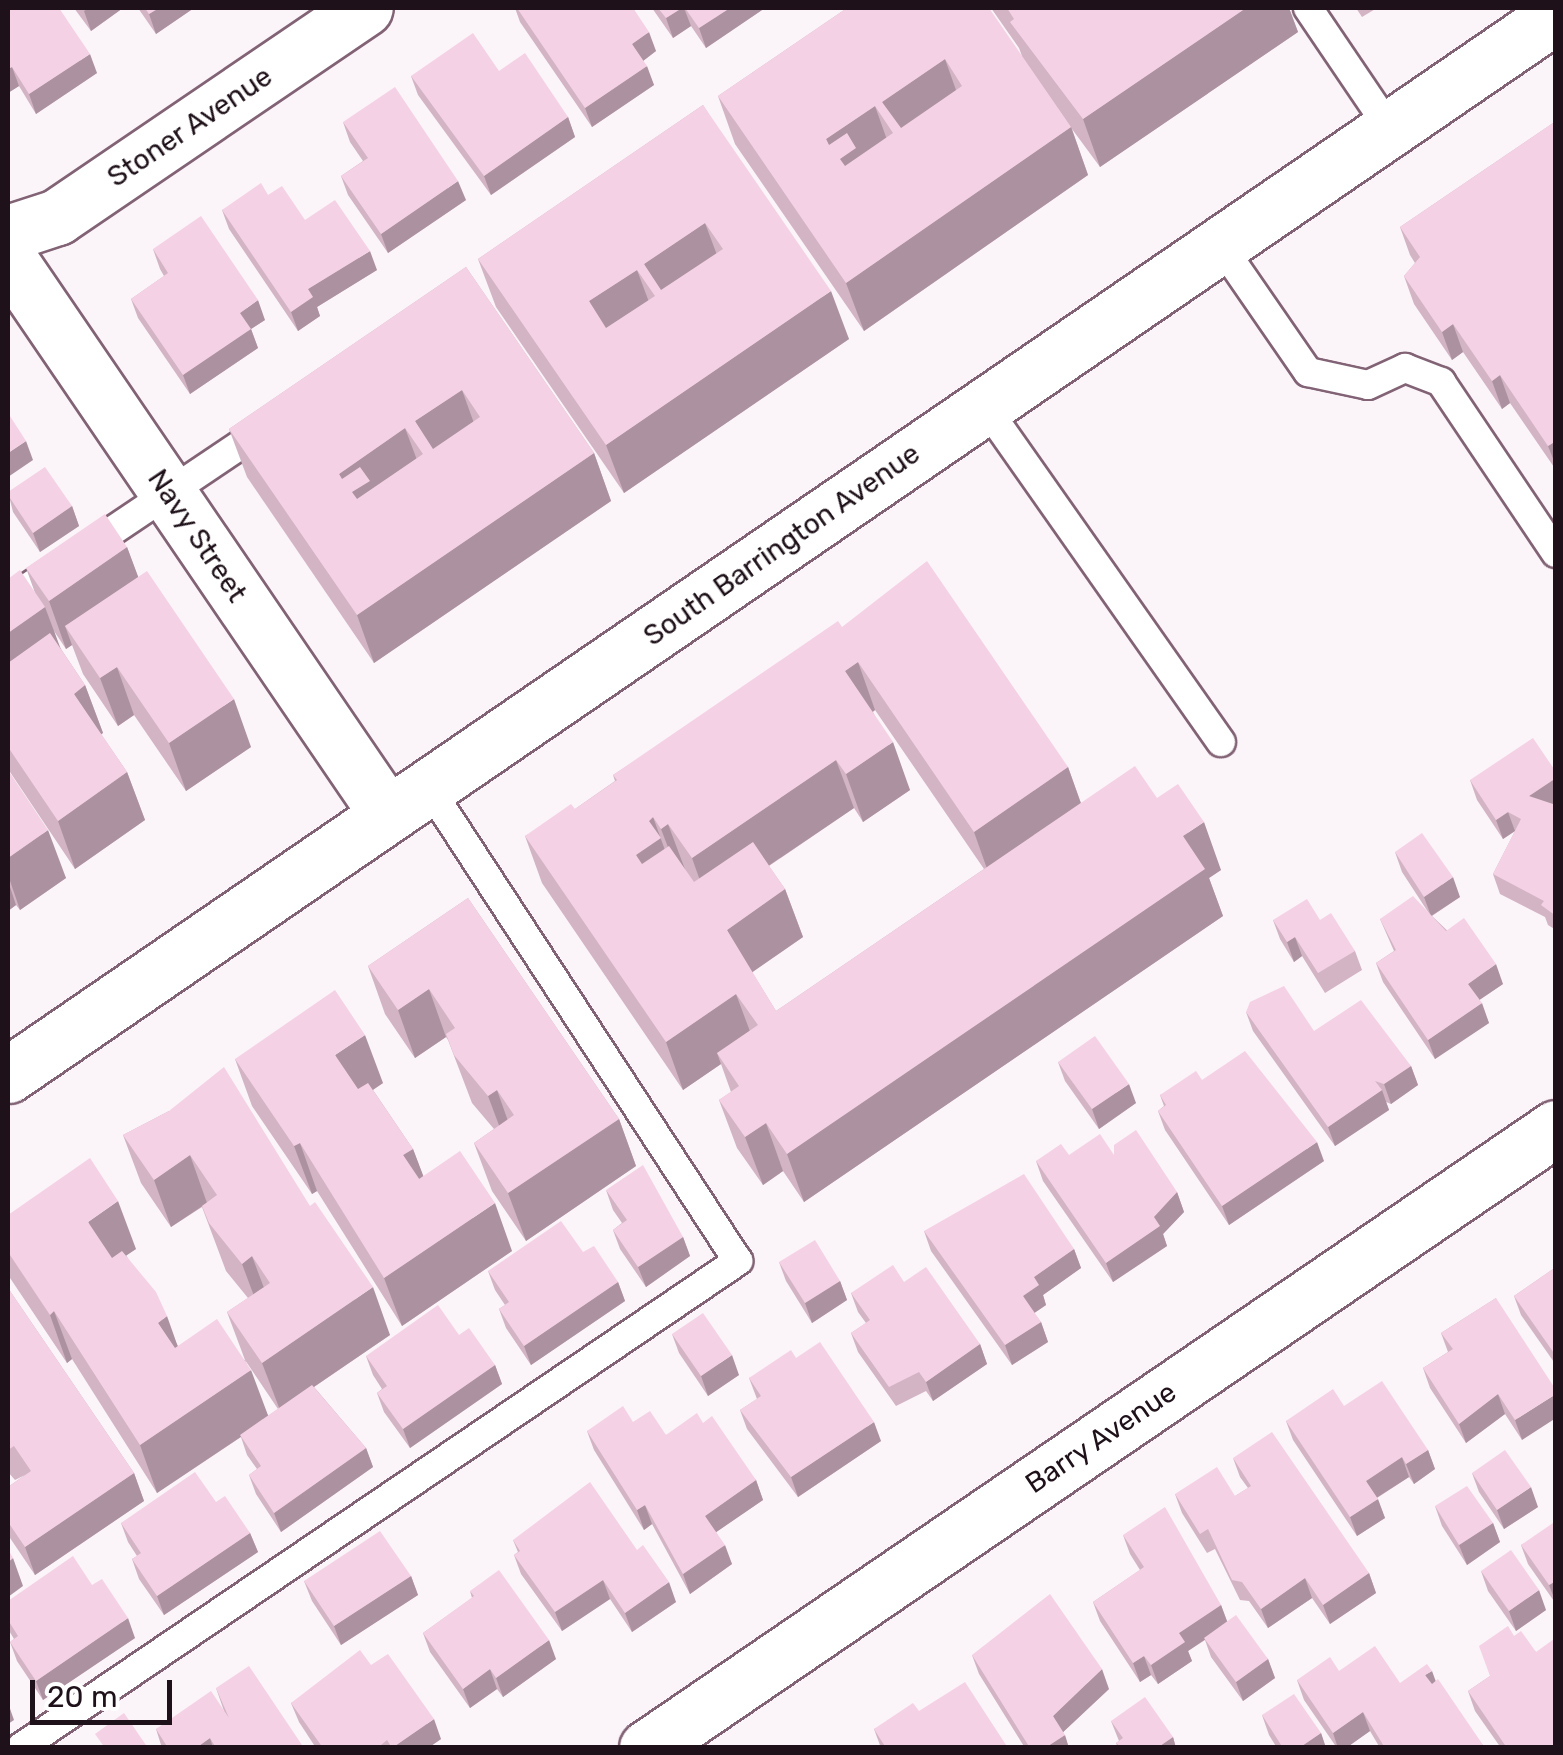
<!DOCTYPE html>
<style>
body{margin:0}
#map{position:relative;width:1563px;height:1755px;overflow:hidden;background:#fbf4f8;font-family:Rubik,sans-serif}
div>[style]{position:absolute}
[style*='--x']{left:calc(var(--x)*1px);top:calc(var(--y)*1px);width:calc(var(--w)*1px);rotate:calc(var(--a)*1deg)}
.roads{filter:drop-shadow(2px 0 #826375) drop-shadow(-2px 0 #826375) drop-shadow(0 2px #826375) drop-shadow(0 -2px #826375)}
.service>*{height:28px;margin:-14px;padding:0 14px;transform-origin:14px;border-radius:14px;background:#fff}
.minor>*{height:55px;margin:-27.5px;padding:0 27.5px;transform-origin:27.5px;border-radius:27.5px;background:#fff}
.tertiary>*{height:55px;margin:-27.5px;padding:0 27.5px;transform-origin:27.5px;border-radius:27.5px;background:#fff}
.wall>*{inset:0;background:#d3b4c5}
.shaded-wall>*{inset:0;background:#ac92a0}
.building>*{inset:0;background:#f5d1e5}
span{translate:-50% -50%;white-space:nowrap;text-align:center;line-height:1.15;-webkit-text-stroke:8px #fff;paint-order:stroke}
.street-label{font-size:28px;color:#1e1119}
.frame{position:absolute;inset:0;border:10px solid #1e1119;pointer-events:none}
.scale{position:absolute;left:30px;top:1680px;width:142px;height:45px;box-sizing:border-box;border:5px solid #1e1119;border-top:0;padding-left:12px;font-size:30px;line-height:35px;white-space:nowrap;color:#1e1119;-webkit-text-stroke:8px #fff;paint-order:stroke}
</style>
<div id="map">
<div class="roads">
<div class="service">
<i style="--x:1308;--y:8;--w:143;--a:55.9"></i>
<i style="--x:1219;--y:243;--w:157;--a:55.4"></i>
<i style="--x:1308;--y:372;--w:61;--a:12.2"></i>
<i style="--x:1368;--y:385;--w:41;--a:-24.7"></i>
<i style="--x:1405;--y:368;--w:39;--a:21"></i>
<i style="--x:1441;--y:382;--w:206;--a:56.1"></i>
<i style="--x:984;--y:405;--w:412;--a:54.9"></i>
<i style="--x:8;--y:601;--w:312;--a:-33.9"></i>
<i style="--x:20;--y:1748;--w:868;--a:-34.15"></i>
<i style="--x:738;--y:1261;--w:565;--a:-123.16"></i>
</div>
<div class="minor">
<i style="--x:8;--y:233;--w:52;--a:-18.1"></i>
<i style="--x:57;--y:217;--w:372;--a:-34.2"></i>
<i style="--x:8;--y:258;--w:673;--a:55.72"></i>
<i style="--x:647;--y:1748;--w:1100;--a:-34.3"></i>
</div>
<div class="tertiary">
<i style="--x:8;--y:1075;--w:1876;--a:-34.4"></i>
</div>
</div>
<div class="wall">
<i style="clip-path:polygon(8px 8px,97px 73px,36px 114px,19px 86px,8px 93px)"></i>
<i style="clip-path:polygon(74px 8px,123px 8px,91px 31px)"></i>
<i style="clip-path:polygon(138px 8px,194px 8px,156px 34px)"></i>
<i style="clip-path:polygon(515px 8px,633px 8px,656px 51px,643px 61px,654px 85px,592px 127px,520px 22px)"></i>
<i style="clip-path:polygon(652px 8px,765px 8px,706px 48px,691px 26px,673px 38px)"></i>
<i style="clip-path:polygon(847px 8px,1022px 56px,1019px 48px,991px 8px,1289px 8px,1298px 32px,1100px 167px,1072px 129px,1088px 175px,864px 331px,735px 144px,718px 96px)"></i>
<i style="clip-path:polygon(1356px 8px,1377px 8px,1362px 17px)"></i>
<i style="clip-path:polygon(499px 71px,568px 117px,575px 137px,491px 195px,418px 95px,411px 76px)"></i>
<i style="clip-path:polygon(703px 105px,849px 339px,624px 493px,496px 307px,478px 259px)"></i>
<i style="clip-path:polygon(1556px 121px,1556px 470px,1510px 403px,1502px 409px,1463px 352px,1452px 360px,1414px 304px,1404px 276px,1415px 263px,1410px 255px,1400px 227px)"></i>
<i style="clip-path:polygon(343px 122px,466px 200px,388px 253px,348px 195px,341px 176px,363px 161px,350px 142px)"></i>
<i style="clip-path:polygon(268px 195px,377px 270px,317px 307px,320px 316px,298px 331px,229px 229px,222px 210px)"></i>
<i style="clip-path:polygon(153px 249px,265px 320px,251px 329px,258px 348px,190px 394px,138px 318px,131px 299px,164px 276px,160px 269px)"></i>
<i style="clip-path:polygon(466px 267px,594px 453px,611px 501px,374px 663px,247px 477px,229px 429px)"></i>
<i style="clip-path:polygon(8px 492px,72px 506px,79px 526px,40px 552px,13px 512px)"></i>
<i style="clip-path:polygon(127px 547px,138px 577px,251px 747px,186px 791px,134px 715px,118px 726px,83px 674px,72px 645px,66px 649px,54px 631px,59px 646px,85px 685px,103px 733px,101px 734px,127px 772px,145px 820px,75px 869px,8px 769px,8px 579px,35px 593px,26px 568px)"></i>
<i style="clip-path:polygon(evenodd,842px 627px,1068px 767px,1081px 803px,1157px 798px,1221px 870px,1209px 878px,1223px 916px,804px 1202px,783px 1171px,763px 1185px,737px 1148px,719px 1100px,731px 1092px,721px 1064px,683px 1090px,542px 883px,525px 836px,575px 809px,615px 781px,613px 775px,842px 627px,875px 710px,984px 869px,776px 1011px,752px 972px,803px 937px,785px 889px,769px 866px,854px 808px,863px 822px,910px 790px,873px 712px,875px 710px)"></i>
<i style="clip-path:polygon(8px 770px,66px 878px,20px 910px,16px 905px,8px 911px)"></i>
<i style="clip-path:polygon(1556px 772px,1556px 802px,1553px 804px,1556px 805px,1556px 930px,1548px 925px,1545px 917px,1500px 894px,1493px 874px,1515px 831px,1503px 839px,1477px 800px,1470px 780px)"></i>
<i style="clip-path:polygon(1395px 852px,1460px 897px,1432px 916px,1503px 984px,1479px 1000px,1489px 1023px,1435px 1059px,1383px 982px,1376px 963px,1394px 951px,1380px 919px,1430px 915px,1402px 872px)"></i>
<i style="clip-path:polygon(468px 898px,619px 1119px,636px 1166px,526px 1241px,492px 1191px,474px 1143px,494px 1129px,472px 1103px,448px 1040px,446px 1037px,415px 1058px,385px 1014px,368px 966px)"></i>
<i style="clip-path:polygon(1273px 920px,1320px 920px,1355px 951px,1362px 970px,1325px 993px,1302px 956px,1294px 962px,1280px 939px)"></i>
<i style="clip-path:polygon(1246px 1012px,1314px 1031px,1411px 1066px,1418px 1085px,1391px 1104px,1386px 1102px,1389px 1110px,1335px 1146px,1253px 1031px)"></i>
<i style="clip-path:polygon(235px 1059px,383px 1083px,373px 1090px,413px 1149px,423px 1176px,512px 1251px,402px 1326px,317px 1191px,312px 1194px,252px 1106px)"></i>
<i style="clip-path:polygon(1058px 1062px,1136px 1103px,1099px 1129px,1065px 1081px)"></i>
<i style="clip-path:polygon(1202px 1080px,1324px 1161px,1229px 1225px,1165px 1130px,1158px 1111px,1164px 1106px,1160px 1095px)"></i>
<i style="clip-path:polygon(evenodd,169px 1111px,390px 1335px,314px 1387px,366px 1448px,373px 1467px,281px 1532px,256px 1494px,249px 1475px,257px 1469px,247px 1455px,241px 1437px,157px 1493px,72px 1359px,67px 1363px,8px 1275px,8px 1215px,136px 1249px,126px 1255px,178px 1346px,245px 1360px,227px 1312px,248px 1298px,226px 1271px,202px 1207px,171px 1227px,141px 1183px,123px 1135px,169px 1111px,245px 1360px,278px 1409px,268px 1416px,245px 1360px)"></i>
<i style="clip-path:polygon(1069px 1155px,1114px 1155px,1177px 1192px,1184px 1212px,1163px 1234px,1167px 1246px,1113px 1282px,1043px 1181px,1036px 1161px)"></i>
<i style="clip-path:polygon(606px 1190px,683px 1237px,690px 1256px,646px 1287px,620px 1249px,613px 1230px,622px 1223px,613px 1210px)"></i>
<i style="clip-path:polygon(924px 1231px,1074px 1249px,1081px 1268px,1043px 1295px,1046px 1305px,1034px 1313px,1041px 1322px,1048px 1342px,1012px 1365px,931px 1251px)"></i>
<i style="clip-path:polygon(583px 1252px,618px 1282px,625px 1301px,531px 1365px,506px 1328px,499px 1309px,505px 1305px,495px 1290px,488px 1271px)"></i>
<i style="clip-path:polygon(779px 1262px,840px 1281px,847px 1300px,812px 1323px,786px 1281px)"></i>
<i style="clip-path:polygon(1556px 1267px,1556px 1365px,1521px 1315px,1514px 1296px)"></i>
<i style="clip-path:polygon(904px 1282px,980px 1344px,987px 1364px,933px 1401px,926px 1391px,896px 1406px,858px 1352px,851px 1333px,866px 1323px,858px 1312px,851px 1293px)"></i>
<i style="clip-path:polygon(8px 1288px,134px 1473px,144px 1501px,35px 1575px,8px 1535px,8px 1487px,25px 1475px,15px 1480px,8px 1472px)"></i>
<i style="clip-path:polygon(1496px 1298px,1522px 1440px,1505px 1414px,1466px 1443px,1430px 1388px,1423px 1368px,1448px 1352px,1441px 1333px)"></i>
<i style="clip-path:polygon(672px 1334px,739px 1375px,708px 1396px,679px 1353px)"></i>
<i style="clip-path:polygon(459px 1335px,495px 1365px,502px 1384px,410px 1448px,384px 1412px,377px 1393px,382px 1389px,373px 1375px,366px 1356px)"></i>
<i style="clip-path:polygon(796px 1358px,881px 1441px,798px 1497px,747px 1429px,740px 1410px,757px 1399px,749px 1378px)"></i>
<i style="clip-path:polygon(1344px 1406px,1428px 1450px,1435px 1469px,1414px 1484px,1409px 1477px,1377px 1498px,1385px 1518px,1357px 1536px,1293px 1440px,1286px 1421px)"></i>
<i style="clip-path:polygon(633px 1422px,666px 1435px,703px 1423px,756px 1480px,763px 1500px,716px 1532px,732px 1564px,690px 1594px,652px 1524px,644px 1530px,594px 1450px,587px 1431px)"></i>
<i style="clip-path:polygon(1233px 1458px,1369px 1573px,1376px 1593px,1330px 1624px,1312px 1598px,1268px 1628px,1249px 1601px,1240px 1600px,1215px 1549px,1207px 1553px,1182px 1513px,1175px 1494px,1235px 1496px,1248px 1488px,1240px 1477px)"></i>
<i style="clip-path:polygon(1472px 1473px,1538px 1507px,1504px 1529px,1479px 1492px)"></i>
<i style="clip-path:polygon(216px 1502px,250px 1533px,258px 1552px,164px 1615px,139px 1579px,132px 1559px,137px 1556px,128px 1542px,121px 1523px)"></i>
<i style="clip-path:polygon(1435px 1506px,1493px 1523px,1500px 1542px,1467px 1565px,1442px 1526px)"></i>
<i style="clip-path:polygon(1556px 1527px,1556px 1604px,1528px 1564px,1521px 1545px)"></i>
<i style="clip-path:polygon(1123px 1535px,1221px 1605px,1227px 1621px,1268px 1659px,1275px 1678px,1243px 1701px,1211px 1657px,1205px 1640px,1188px 1651px,1192px 1661px,1158px 1684px,1151px 1675px,1140px 1682px,1100px 1621px,1093px 1602px,1140px 1570px,1130px 1554px)"></i>
<i style="clip-path:polygon(513px 1540px,637px 1550px,676px 1602px,632px 1632px,610px 1599px,562px 1631px,521px 1574px,514px 1555px,518px 1552px)"></i>
<i style="clip-path:polygon(1481px 1571px,1546px 1610px,1516px 1631px,1488px 1591px)"></i>
<i style="clip-path:polygon(411px 1576px,418px 1595px,341px 1645px,312px 1601px,304px 1581px)"></i>
<i style="clip-path:polygon(92px 1585px,135px 1638px,43px 1700px,17px 1661px,10px 1642px,14px 1639px,8px 1629px,8px 1601px)"></i>
<i style="clip-path:polygon(470px 1591px,556px 1659px,503px 1697px,497px 1689px,470px 1708px,430px 1652px,423px 1633px,472px 1598px)"></i>
<i style="clip-path:polygon(1514px 1636px,1536px 1652px,1556px 1748px,1501px 1748px,1475px 1711px,1468px 1691px,1490px 1676px)"></i>
<i style="clip-path:polygon(972px 1655px,1109px 1689px,1063px 1732px,1069px 1748px,1025px 1748px,979px 1674px)"></i>
<i style="clip-path:polygon(371px 1665px,441px 1739px,428px 1748px,316px 1748px,299px 1722px,291px 1703px)"></i>
<i style="clip-path:polygon(1297px 1680px,1400px 1683px,1435px 1681px,1485px 1748px,1380px 1748px,1370px 1731px,1346px 1748px,1337px 1748px,1304px 1700px)"></i>
<i style="clip-path:polygon(216px 1688px,304px 1748px,162px 1748px,156px 1729px,224px 1711px)"></i>
<i style="clip-path:polygon(919px 1711px,1008px 1748px,881px 1748px,874px 1729px)"></i>
<i style="clip-path:polygon(1262px 1715px,1321px 1733px,1326px 1748px,1277px 1748px,1269px 1735px)"></i>
<i style="clip-path:polygon(1111px 1721px,1173px 1737px,1176px 1748px,1118px 1748px,1116px 1743px,1119px 1741px)"></i>
</div>
<div class="shaded-wall">
<i style="clip-path:polygon(89px 8px,123px 8px,91px 31px,84px 11px)"></i>
<i style="clip-path:polygon(159px 8px,194px 8px,156px 34px,149px 14px)"></i>
<i style="clip-path:polygon(682px 8px,684px 8px,691px 26px,673px 38px,666px 18px)"></i>
<i style="clip-path:polygon(730px 8px,765px 8px,706px 48px,699px 28px)"></i>
<i style="clip-path:polygon(1246px 8px,1289px 8px,1298px 32px,1100px 167px,1083px 119px)"></i>
<i style="clip-path:polygon(649px 32px,656px 51px,639px 64px,632px 44px)"></i>
<i style="clip-path:polygon(90px 54px,97px 73px,36px 114px,29px 94px)"></i>
<i style="clip-path:polygon(945px 59px,962px 107px,899px 149px,882px 102px)"></i>
<i style="clip-path:polygon(647px 66px,654px 85px,592px 127px,585px 108px)"></i>
<i style="clip-path:polygon(12px 67px,19px 86px,8px 93px,8px 69px)"></i>
<i style="clip-path:polygon(875px 106px,892px 154px,857px 207px,826px 139px)"></i>
<i style="clip-path:polygon(568px 117px,575px 137px,491px 195px,484px 176px)"></i>
<i style="clip-path:polygon(1071px 127px,1088px 175px,864px 331px,846px 283px)"></i>
<i style="clip-path:polygon(458px 181px,466px 200px,388px 253px,381px 234px)"></i>
<i style="clip-path:polygon(705px 223px,723px 271px,661px 312px,644px 264px)"></i>
<i style="clip-path:polygon(370px 251px,377px 270px,317px 307px,320px 316px,298px 331px,291px 312px,308px 289px)"></i>
<i style="clip-path:polygon(637px 270px,655px 318px,606px 349px,589px 301px)"></i>
<i style="clip-path:polygon(831px 291px,849px 339px,624px 493px,606px 445px)"></i>
<i style="clip-path:polygon(258px 300px,265px 320px,251px 329px,258px 348px,190px 394px,183px 375px,240px 313px)"></i>
<i style="clip-path:polygon(1453px 324px,1463px 352px,1452px 360px,1442px 332px)"></i>
<i style="clip-path:polygon(1500px 375px,1510px 403px,1502px 409px,1492px 381px)"></i>
<i style="clip-path:polygon(462px 390px,479px 437px,432px 469px,415px 421px)"></i>
<i style="clip-path:polygon(405px 428px,423px 476px,370px 540px,339px 474px)"></i>
<i style="clip-path:polygon(26px 441px,33px 460px,8px 477px,8px 453px)"></i>
<i style="clip-path:polygon(1556px 441px,1556px 466px,1548px 446px)"></i>
<i style="clip-path:polygon(594px 453px,611px 501px,374px 663px,357px 615px)"></i>
<i style="clip-path:polygon(72px 506px,79px 526px,40px 552px,33px 533px)"></i>
<i style="clip-path:polygon(127px 547px,145px 595px,65px 626px,72px 645px,66px 649px,49px 601px)"></i>
<i style="clip-path:polygon(45px 607px,63px 655px,8px 693px,8px 633px)"></i>
<i style="clip-path:polygon(858px 662px,875px 710px,862px 719px,845px 671px)"></i>
<i style="clip-path:polygon(117px 667px,134px 715px,118px 726px,100px 678px)"></i>
<i style="clip-path:polygon(85px 685px,103px 733px,91px 741px,74px 694px)"></i>
<i style="clip-path:polygon(234px 699px,251px 747px,186px 791px,169px 743px)"></i>
<i style="clip-path:polygon(893px 742px,910px 790px,863px 822px,846px 774px)"></i>
<i style="clip-path:polygon(836px 760px,854px 808px,709px 906px,692px 858px)"></i>
<i style="clip-path:polygon(1068px 767px,1085px 815px,991px 880px,974px 832px)"></i>
<i style="clip-path:polygon(127px 772px,145px 820px,75px 869px,58px 821px)"></i>
<i style="clip-path:polygon(1556px 778px,1556px 802px,1536px 815px,1529px 796px)"></i>
<i style="clip-path:polygon(1508px 812px,1515px 831px,1503px 839px,1496px 820px)"></i>
<i style="clip-path:polygon(653px 817px,678px 886px,654px 903px,636px 855px,649px 821px)"></i>
<i style="clip-path:polygon(1204px 822px,1221px 870px,1209px 878px,1223px 916px,804px 1202px,787px 1154px,1183px 836px)"></i>
<i style="clip-path:polygon(668px 824px,686px 872px,679px 876px,661px 829px)"></i>
<i style="clip-path:polygon(48px 830px,66px 878px,20px 910px,8px 875px,8px 858px)"></i>
<i style="clip-path:polygon(1453px 877px,1460px 897px,1431px 916px,1424px 897px)"></i>
<i style="clip-path:polygon(8px 881px,16px 905px,8px 911px)"></i>
<i style="clip-path:polygon(785px 889px,803px 937px,744px 978px,727px 930px)"></i>
<i style="clip-path:polygon(1295px 937px,1302px 956px,1294px 962px,1287px 942px)"></i>
<i style="clip-path:polygon(1496px 964px,1503px 984px,1475px 1003px,1468px 984px)"></i>
<i style="clip-path:polygon(429px 989px,446px 1037px,415px 1058px,398px 1010px)"></i>
<i style="clip-path:polygon(736px 994px,754px 1042px,717px 1053px,721px 1064px,683px 1090px,666px 1042px)"></i>
<i style="clip-path:polygon(1482px 1003px,1489px 1023px,1435px 1059px,1428px 1040px)"></i>
<i style="clip-path:polygon(365px 1035px,383px 1083px,353px 1103px,335px 1055px)"></i>
<i style="clip-path:polygon(1411px 1066px,1418px 1085px,1391px 1104px,1384px 1084px)"></i>
<i style="clip-path:polygon(1129px 1084px,1136px 1103px,1099px 1129px,1092px 1109px)"></i>
<i style="clip-path:polygon(497px 1090px,514px 1138px,506px 1144px,488px 1096px)"></i>
<i style="clip-path:polygon(1382px 1090px,1389px 1110px,1335px 1146px,1328px 1127px)"></i>
<i style="clip-path:polygon(619px 1119px,636px 1166px,526px 1241px,508px 1193px)"></i>
<i style="clip-path:polygon(766px 1123px,783px 1171px,763px 1185px,745px 1137px)"></i>
<i style="clip-path:polygon(1317px 1142px,1324px 1161px,1229px 1225px,1222px 1206px)"></i>
<i style="clip-path:polygon(300px 1143px,317px 1191px,312px 1194px,294px 1146px)"></i>
<i style="clip-path:polygon(413px 1149px,431px 1196px,403px 1155px)"></i>
<i style="clip-path:polygon(190px 1155px,207px 1203px,171px 1227px,154px 1180px)"></i>
<i style="clip-path:polygon(1177px 1192px,1184px 1212px,1163px 1234px,1167px 1246px,1113px 1282px,1106px 1263px)"></i>
<i style="clip-path:polygon(118px 1201px,136px 1249px,105px 1270px,88px 1222px)"></i>
<i style="clip-path:polygon(495px 1203px,512px 1251px,402px 1326px,384px 1278px)"></i>
<i style="clip-path:polygon(683px 1237px,690px 1256px,646px 1287px,638px 1267px)"></i>
<i style="clip-path:polygon(1074px 1249px,1081px 1268px,1043px 1295px,1046px 1305px,1030px 1316px,1023px 1296px,1034px 1277px)"></i>
<i style="clip-path:polygon(252px 1256px,270px 1304px,260px 1312px,242px 1264px)"></i>
<i style="clip-path:polygon(840px 1281px,847px 1300px,812px 1323px,805px 1303px)"></i>
<i style="clip-path:polygon(618px 1282px,625px 1301px,531px 1365px,524px 1346px)"></i>
<i style="clip-path:polygon(373px 1287px,390px 1335px,280px 1410px,262px 1363px)"></i>
<i style="clip-path:polygon(54px 1311px,72px 1359px,67px 1363px,50px 1315px)"></i>
<i style="clip-path:polygon(167px 1316px,184px 1364px,158px 1323px)"></i>
<i style="clip-path:polygon(1041px 1322px,1048px 1342px,1012px 1365px,1005px 1345px)"></i>
<i style="clip-path:polygon(980px 1344px,987px 1364px,933px 1401px,926px 1382px)"></i>
<i style="clip-path:polygon(732px 1355px,739px 1375px,708px 1396px,701px 1376px)"></i>
<i style="clip-path:polygon(495px 1365px,502px 1384px,410px 1448px,403px 1429px)"></i>
<i style="clip-path:polygon(251px 1370px,269px 1418px,157px 1493px,140px 1445px)"></i>
<i style="clip-path:polygon(1498px 1394px,1505px 1414px,1466px 1443px,1459px 1424px)"></i>
<i style="clip-path:polygon(1556px 1394px,1556px 1418px,1522px 1440px,1515px 1420px)"></i>
<i style="clip-path:polygon(874px 1422px,881px 1441px,798px 1497px,791px 1477px)"></i>
<i style="clip-path:polygon(366px 1448px,373px 1467px,281px 1532px,274px 1513px)"></i>
<i style="clip-path:polygon(1428px 1450px,1435px 1469px,1414px 1484px,1406px 1464px)"></i>
<i style="clip-path:polygon(1402px 1457px,1409px 1477px,1373px 1500px,1366px 1481px)"></i>
<i style="clip-path:polygon(134px 1473px,144px 1501px,35px 1575px,25px 1547px)"></i>
<i style="clip-path:polygon(756px 1480px,763px 1500px,712px 1535px,705px 1516px)"></i>
<i style="clip-path:polygon(1531px 1487px,1538px 1507px,1504px 1529px,1497px 1510px)"></i>
<i style="clip-path:polygon(1378px 1499px,1385px 1518px,1357px 1536px,1350px 1517px)"></i>
<i style="clip-path:polygon(645px 1505px,652px 1524px,644px 1530px,637px 1510px)"></i>
<i style="clip-path:polygon(1493px 1523px,1500px 1542px,1467px 1565px,1459px 1545px)"></i>
<i style="clip-path:polygon(250px 1533px,258px 1552px,164px 1615px,157px 1596px)"></i>
<i style="clip-path:polygon(725px 1545px,732px 1564px,690px 1594px,683px 1574px)"></i>
<i style="clip-path:polygon(13px 1558px,23px 1586px,8px 1597px,8px 1562px)"></i>
<i style="clip-path:polygon(1369px 1573px,1376px 1593px,1330px 1624px,1323px 1605px)"></i>
<i style="clip-path:polygon(411px 1576px,418px 1595px,341px 1645px,334px 1626px)"></i>
<i style="clip-path:polygon(1305px 1578px,1312px 1598px,1268px 1628px,1261px 1609px)"></i>
<i style="clip-path:polygon(603px 1580px,610px 1599px,562px 1631px,555px 1612px)"></i>
<i style="clip-path:polygon(1556px 1581px,1556px 1603px,1549px 1585px)"></i>
<i style="clip-path:polygon(669px 1582px,676px 1602px,632px 1632px,625px 1613px)"></i>
<i style="clip-path:polygon(1539px 1590px,1546px 1610px,1516px 1631px,1509px 1611px)"></i>
<i style="clip-path:polygon(1221px 1605px,1228px 1624px,1188px 1651px,1192px 1661px,1158px 1684px,1151px 1665px,1179px 1633px)"></i>
<i style="clip-path:polygon(128px 1618px,135px 1638px,43px 1700px,36px 1681px)"></i>
<i style="clip-path:polygon(549px 1640px,556px 1659px,503px 1697px,496px 1678px)"></i>
<i style="clip-path:polygon(1144px 1656px,1151px 1675px,1140px 1682px,1133px 1663px)"></i>
<i style="clip-path:polygon(1268px 1659px,1275px 1678px,1243px 1701px,1236px 1682px)"></i>
<i style="clip-path:polygon(490px 1669px,497px 1689px,470px 1708px,463px 1689px)"></i>
<i style="clip-path:polygon(1102px 1669px,1109px 1689px,1060px 1735px,1053px 1716px)"></i>
<i style="clip-path:polygon(1432px 1671px,1439px 1690px,1432px 1695px,1425px 1675px)"></i>
<i style="clip-path:polygon(8px 1703px,14px 1720px,8px 1724px)"></i>
<i style="clip-path:polygon(1363px 1712px,1370px 1731px,1346px 1748px,1338px 1748px,1333px 1733px)"></i>
<i style="clip-path:polygon(434px 1719px,441px 1739px,428px 1748px,392px 1748px)"></i>
<i style="clip-path:polygon(1321px 1733px,1326px 1748px,1299px 1748px)"></i>
<i style="clip-path:polygon(1065px 1735px,1069px 1748px,1045px 1748px)"></i>
<i style="clip-path:polygon(1173px 1737px,1176px 1748px,1157px 1748px)"></i>
<i style="clip-path:polygon(210px 1738px,213px 1748px,196px 1748px)"></i>
</div>
<div class="building">
<i style="clip-path:polygon(8px 8px,59px 8px,90px 54px,29px 94px,12px 67px,8px 69px)"></i>
<i style="clip-path:polygon(145px 8px,159px 8px,149px 14px)"></i>
<i style="clip-path:polygon(517px 8px,633px 8px,649px 32px,632px 44px,647px 66px,585px 108px)"></i>
<i style="clip-path:polygon(658px 8px,682px 8px,666px 18px)"></i>
<i style="clip-path:polygon(685px 8px,730px 8px,699px 28px)"></i>
<i style="clip-path:polygon(evenodd,847px 8px,989px 8px,1071px 127px,846px 283px,718px 96px,847px 8px,945px 59px,962px 86px,901px 128px,882px 102px,945px 59px,847px 8px,875px 106px,893px 133px,845px 166px,840px 159px,856px 148px,847px 133px,829px 145px,826px 139px,875px 106px)"></i>
<i style="clip-path:polygon(1007px 8px,1246px 8px,1083px 119px,1010px 22px,1014px 19px)"></i>
<i style="clip-path:polygon(473px 33px,499px 71px,525px 53px,568px 117px,484px 176px,411px 76px)"></i>
<i style="clip-path:polygon(395px 87px,458px 181px,381px 234px,341px 176px,368px 158px,343px 122px)"></i>
<i style="clip-path:polygon(evenodd,703px 105px,831px 291px,606px 445px,478px 259px,703px 105px,705px 223px,723px 249px,661px 290px,644px 264px,705px 223px,703px 105px,637px 270px,655px 296px,606px 328px,589px 301px,637px 270px)"></i>
<i style="clip-path:polygon(1556px 121px,1556px 441px,1548px 446px,1500px 375px,1492px 381px,1453px 324px,1442px 332px,1404px 276px,1420px 257px,1400px 227px)"></i>
<i style="clip-path:polygon(261px 183px,268px 195px,282px 186px,305px 220px,335px 200px,370px 251px,308px 289px,313px 297px,291px 312px,222px 210px)"></i>
<i style="clip-path:polygon(201px 216px,258px 300px,240px 313px,251px 329px,183px 375px,131px 299px,168px 273px,153px 249px)"></i>
<i style="clip-path:polygon(evenodd,466px 267px,594px 453px,357px 615px,229px 429px,466px 267px,462px 390px,480px 417px,433px 449px,415px 421px,462px 390px,466px 267px,405px 428px,423px 454px,357px 499px,352px 492px,370px 481px,360px 467px,342px 479px,339px 474px,405px 428px)"></i>
<i style="clip-path:polygon(8px 413px,26px 441px,8px 453px)"></i>
<i style="clip-path:polygon(45px 467px,72px 506px,33px 533px,8px 495px,8px 492px)"></i>
<i style="clip-path:polygon(105px 514px,127px 547px,49px 601px,26px 568px)"></i>
<i style="clip-path:polygon(927px 561px,1068px 767px,974px 832px,858px 662px,845px 671px,893px 742px,846px 774px,836px 760px,692px 858px,668px 824px,661px 829px,653px 817px,649px 821px,661px 838px,636px 855px,642px 864px,669px 846px,694px 882px,753px 842px,785px 889px,727px 930px,776px 1011px,1135px 766px,1157px 798px,1178px 784px,1204px 822px,1183px 836px,1205px 869px,787px 1154px,766px 1123px,745px 1137px,719px 1100px,739px 1086px,717px 1053px,758px 1025px,736px 994px,666px 1042px,525px 836px,571px 804px,575px 809px,617px 780px,613px 775px,838px 621px,842px 627px)"></i>
<i style="clip-path:polygon(20px 570px,45px 607px,8px 633px,8px 579px)"></i>
<i style="clip-path:polygon(147px 571px,234px 699px,169px 743px,117px 667px,100px 678px,65px 626px)"></i>
<i style="clip-path:polygon(50px 633px,85px 685px,74px 694px,127px 772px,58px 821px,8px 747px,8px 663px)"></i>
<i style="clip-path:polygon(1533px 738px,1556px 772px,1556px 778px,1529px 796px,1556px 805px,1556px 916px,1541px 905px,1544px 901px,1493px 874px,1521px 819px,1508px 812px,1496px 820px,1470px 780px)"></i>
<i style="clip-path:polygon(8px 770px,48px 830px,8px 858px)"></i>
<i style="clip-path:polygon(1422px 833px,1453px 877px,1424px 897px,1395px 852px)"></i>
<i style="clip-path:polygon(1413px 896px,1446px 931px,1464px 918px,1496px 964px,1468px 984px,1482px 1003px,1428px 1040px,1376px 963px,1396px 950px,1380px 919px)"></i>
<i style="clip-path:polygon(468px 898px,619px 1119px,508px 1193px,474px 1143px,514px 1115px,497px 1090px,488px 1096px,454px 1055px,446px 1034px,455px 1028px,429px 989px,398px 1010px,368px 966px)"></i>
<i style="clip-path:polygon(1307px 899px,1320px 920px,1331px 913px,1355px 951px,1318px 973px,1295px 937px,1287px 942px,1273px 920px)"></i>
<i style="clip-path:polygon(1284px 986px,1314px 1031px,1361px 1000px,1411px 1066px,1384px 1084px,1375px 1081px,1382px 1090px,1328px 1127px,1246px 1012px,1250px 1002px)"></i>
<i style="clip-path:polygon(335px 990px,365px 1035px,335px 1055px,358px 1089px,368px 1083px,413px 1149px,403px 1155px,419px 1179px,460px 1151px,495px 1203px,384px 1278px,300px 1143px,294px 1146px,235px 1059px)"></i>
<i style="clip-path:polygon(1095px 1036px,1129px 1084px,1092px 1109px,1058px 1062px)"></i>
<i style="clip-path:polygon(1245px 1051px,1317px 1142px,1222px 1206px,1158px 1111px,1166px 1105px,1160px 1095px,1196px 1071px,1202px 1080px)"></i>
<i style="clip-path:polygon(224px 1067px,310px 1206px,315px 1202px,373px 1287px,262px 1363px,227px 1312px,270px 1283px,252px 1256px,242px 1264px,209px 1223px,202px 1206px,217px 1195px,190px 1155px,154px 1180px,123px 1135px,169px 1111px)"></i>
<i style="clip-path:polygon(1136px 1130px,1177px 1192px,1154px 1217px,1160px 1226px,1106px 1263px,1036px 1161px,1061px 1144px,1069px 1155px,1100px 1134px,1114px 1155px,1114px 1145px)"></i>
<i style="clip-path:polygon(90px 1158px,118px 1201px,88px 1222px,112px 1258px,122px 1251px,156px 1292px,167px 1316px,158px 1323px,175px 1348px,217px 1319px,251px 1370px,140px 1445px,54px 1311px,50px 1315px,8px 1252px,8px 1215px)"></i>
<i style="clip-path:polygon(643px 1165px,683px 1237px,638px 1267px,613px 1230px,627px 1220px,606px 1190px)"></i>
<i style="clip-path:polygon(1024px 1174px,1074px 1249px,1034px 1277px,1039px 1285px,1023px 1296px,1041px 1322px,1005px 1345px,924px 1231px)"></i>
<i style="clip-path:polygon(561px 1221px,583px 1252px,594px 1246px,618px 1282px,524px 1346px,499px 1309px,509px 1302px,488px 1271px)"></i>
<i style="clip-path:polygon(815px 1240px,840px 1281px,805px 1303px,779px 1262px)"></i>
<i style="clip-path:polygon(893px 1265px,904px 1282px,926px 1267px,980px 1344px,926px 1382px,919px 1372px,889px 1387px,851px 1333px,870px 1320px,851px 1293px)"></i>
<i style="clip-path:polygon(1556px 1267px,1556px 1356px,1514px 1296px)"></i>
<i style="clip-path:polygon(8px 1288px,134px 1473px,25px 1547px,8px 1522px,8px 1487px,31px 1471px,14px 1446px,8px 1450px)"></i>
<i style="clip-path:polygon(1496px 1298px,1556px 1390px,1556px 1394px,1515px 1420px,1498px 1394px,1459px 1424px,1423px 1368px,1453px 1349px,1441px 1333px)"></i>
<i style="clip-path:polygon(438px 1305px,459px 1335px,469px 1328px,495px 1365px,403px 1429px,377px 1393px,387px 1386px,366px 1356px)"></i>
<i style="clip-path:polygon(703px 1313px,732px 1355px,701px 1376px,672px 1334px)"></i>
<i style="clip-path:polygon(820px 1342px,874px 1422px,791px 1477px,740px 1410px,761px 1396px,749px 1378px,791px 1350px,796px 1358px)"></i>
<i style="clip-path:polygon(1382px 1381px,1428px 1450px,1406px 1464px,1402px 1457px,1366px 1481px,1378px 1499px,1350px 1517px,1286px 1421px,1333px 1389px,1344px 1406px)"></i>
<i style="clip-path:polygon(312px 1385px,366px 1448px,274px 1513px,249px 1475px,261px 1466px,240px 1435px)"></i>
<i style="clip-path:polygon(623px 1406px,633px 1422px,650px 1411px,666px 1435px,697px 1413px,703px 1423px,712px 1416px,756px 1480px,705px 1516px,725px 1545px,683px 1574px,645px 1505px,637px 1510px,587px 1431px)"></i>
<i style="clip-path:polygon(1272px 1432px,1369px 1573px,1323px 1605px,1305px 1578px,1261px 1609px,1242px 1582px,1232px 1580px,1208px 1529px,1200px 1534px,1175px 1494px,1217px 1467px,1235px 1496px,1251px 1486px,1233px 1458px)"></i>
<i style="clip-path:polygon(1505px 1450px,1531px 1487px,1497px 1510px,1472px 1473px)"></i>
<i style="clip-path:polygon(195px 1472px,216px 1502px,225px 1496px,250px 1533px,157px 1596px,132px 1559px,141px 1553px,121px 1523px)"></i>
<i style="clip-path:polygon(590px 1482px,637px 1550px,643px 1545px,669px 1582px,625px 1613px,603px 1580px,555px 1612px,514px 1555px,520px 1551px,513px 1540px)"></i>
<i style="clip-path:polygon(1467px 1486px,1493px 1523px,1459px 1545px,1435px 1506px)"></i>
<i style="clip-path:polygon(1165px 1507px,1221px 1605px,1179px 1633px,1185px 1642px,1151px 1665px,1144px 1656px,1133px 1663px,1093px 1602px,1144px 1567px,1123px 1535px)"></i>
<i style="clip-path:polygon(1553px 1523px,1556px 1527px,1556px 1581px,1549px 1585px,1521px 1545px)"></i>
<i style="clip-path:polygon(380px 1531px,411px 1576px,334px 1626px,304px 1581px)"></i>
<i style="clip-path:polygon(8px 1549px,13px 1558px,8px 1562px)"></i>
<i style="clip-path:polygon(1511px 1550px,1539px 1590px,1509px 1611px,1481px 1571px)"></i>
<i style="clip-path:polygon(73px 1556px,92px 1585px,102px 1579px,128px 1618px,36px 1681px,10px 1642px,18px 1636px,8px 1620px,8px 1601px)"></i>
<i style="clip-path:polygon(499px 1570px,549px 1640px,496px 1678px,490px 1669px,463px 1689px,423px 1633px,474px 1596px,470px 1591px)"></i>
<i style="clip-path:polygon(1050px 1594px,1102px 1669px,1053px 1716px,1065px 1735px,1045px 1748px,1030px 1748px,972px 1655px)"></i>
<i style="clip-path:polygon(1236px 1615px,1268px 1659px,1236px 1682px,1204px 1638px)"></i>
<i style="clip-path:polygon(1508px 1626px,1514px 1636px,1521px 1631px,1536px 1652px,1554px 1639px,1556px 1641px,1556px 1743px,1549px 1748px,1507px 1748px,1468px 1691px,1490px 1676px,1479px 1646px)"></i>
<i style="clip-path:polygon(1375px 1646px,1400px 1683px,1427px 1664px,1432px 1671px,1425px 1675px,1432px 1684px,1438px 1679px,1485px 1748px,1385px 1748px,1363px 1712px,1333px 1733px,1297px 1680px,1330px 1657px,1339px 1671px)"></i>
<i style="clip-path:polygon(360px 1650px,371px 1665px,388px 1654px,434px 1719px,392px 1748px,387px 1740px,381px 1745px,383px 1748px,323px 1748px,291px 1703px)"></i>
<i style="clip-path:polygon(249px 1666px,304px 1748px,216px 1748px,210px 1738px,196px 1748px,168px 1748px,156px 1729px,211px 1691px,229px 1718px,216px 1688px)"></i>
<i style="clip-path:polygon(965px 1682px,1008px 1748px,886px 1748px,874px 1729px,913px 1703px,919px 1711px)"></i>
<i style="clip-path:polygon(1294px 1694px,1321px 1733px,1299px 1748px,1283px 1748px,1262px 1715px)"></i>
<i style="clip-path:polygon(1145px 1697px,1173px 1737px,1157px 1748px,1122px 1748px,1116px 1743px,1123px 1738px,1111px 1721px)"></i>
<i style="clip-path:polygon(124px 1713px,148px 1748px,105px 1748px,95px 1734px)"></i>
</div>
<div class="street-label">
<span style="left:190px;top:127px;rotate:-34deg">Stoner Avenue</span>
<span style="left:197px;top:536px;rotate:56deg">Navy Street</span>
<span style="left:782px;top:545px;rotate:-35deg">South Barrington Avenue</span>
<span style="left:1101px;top:1438px;rotate:-34deg">Barry Avenue</span>
</div>
<div class="frame"></div>
<div class="scale">20 m</div>
</div>
